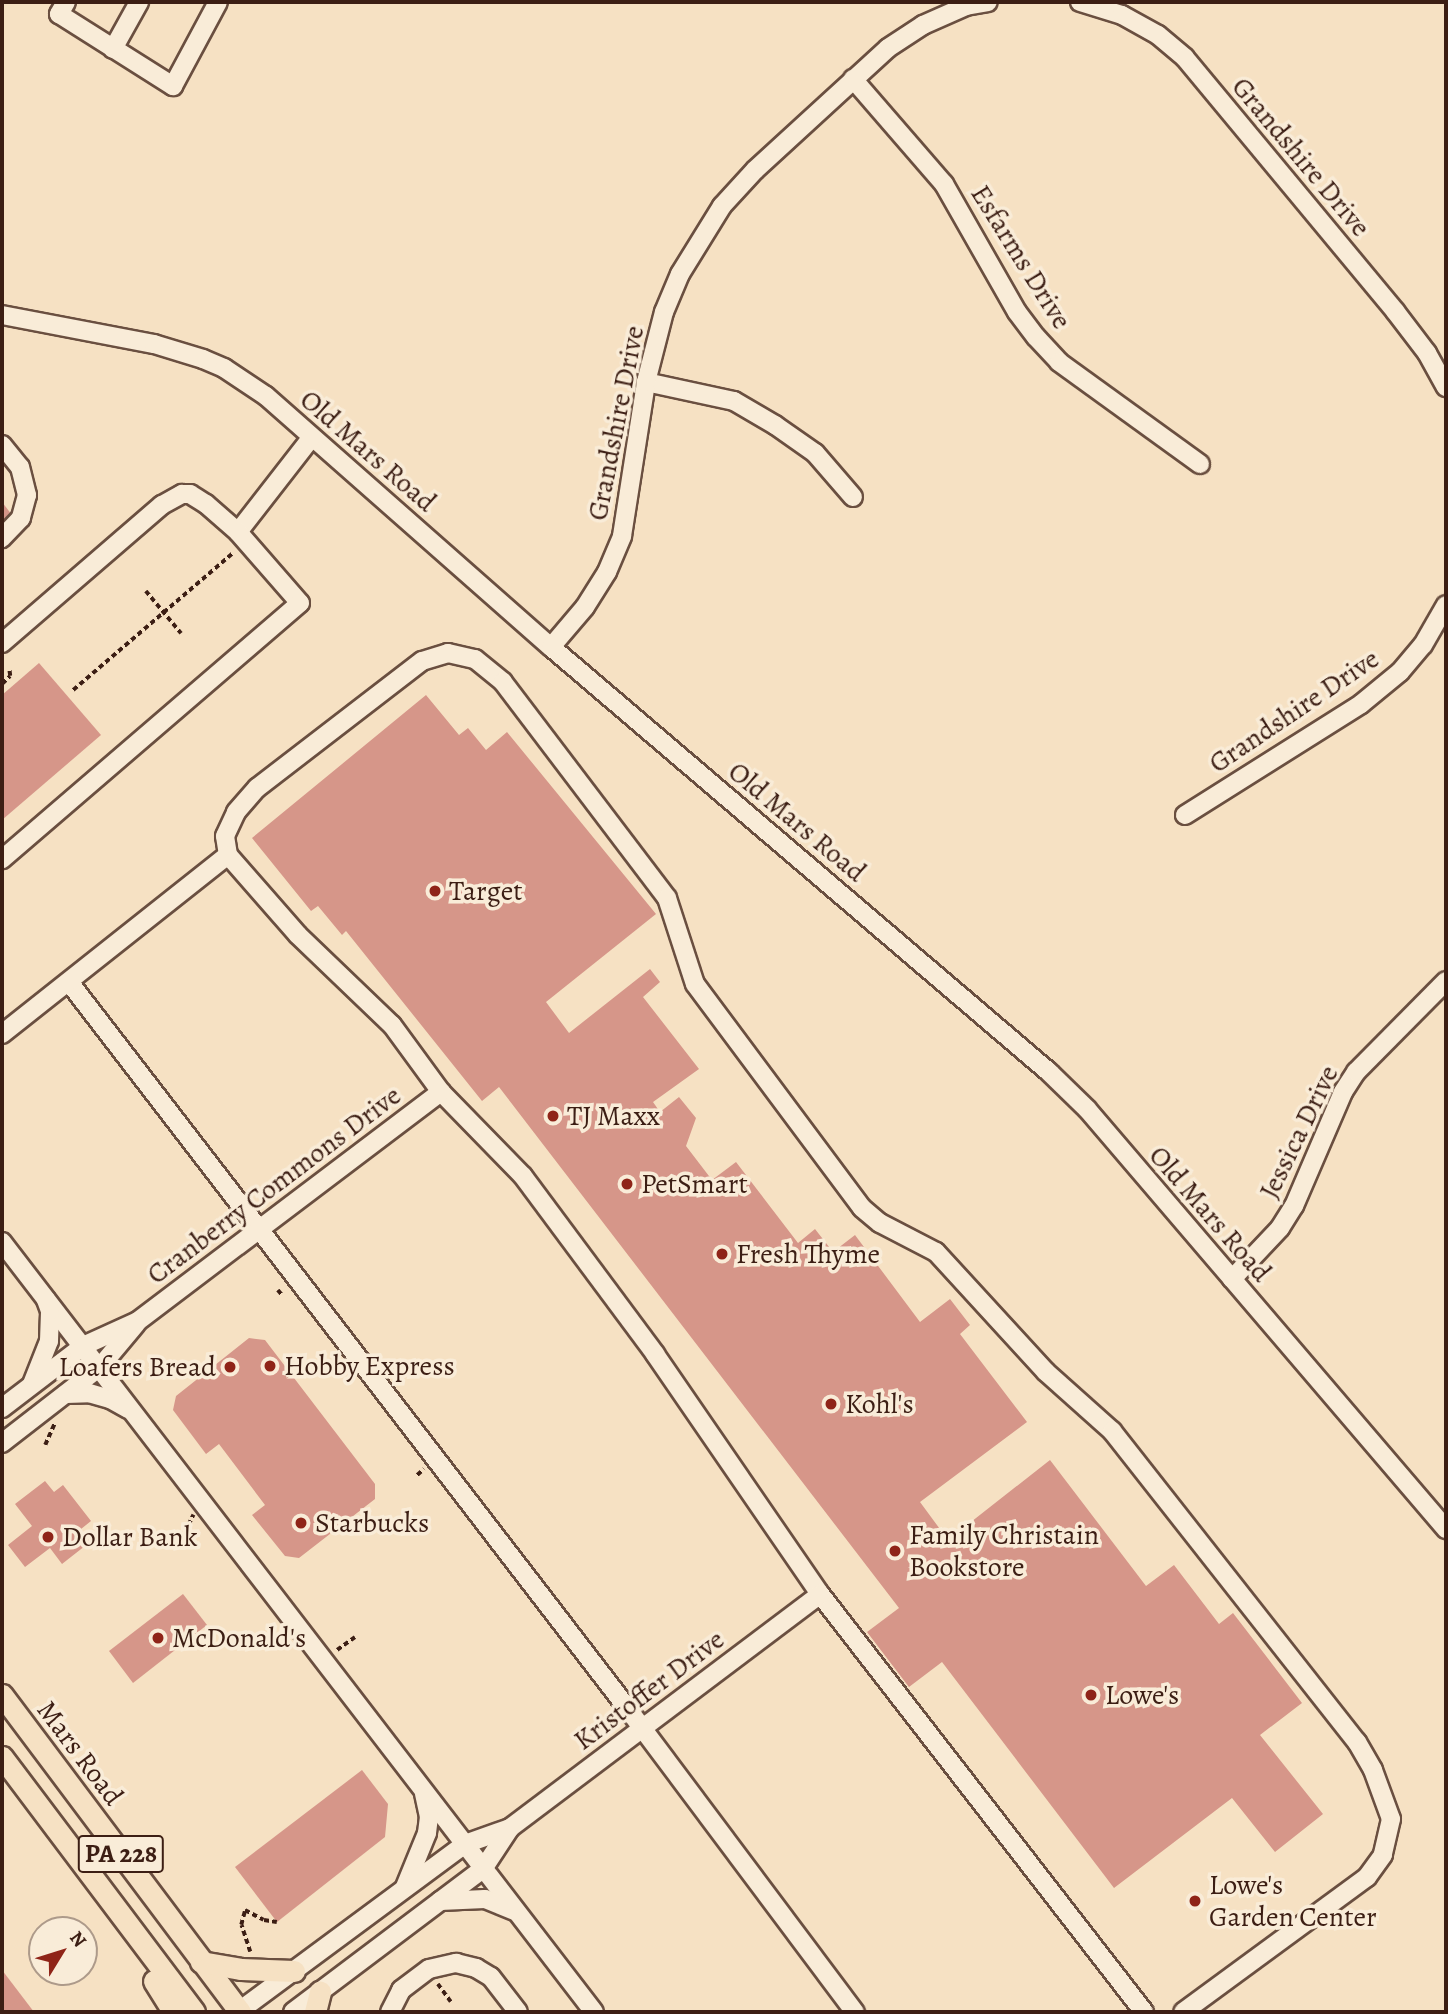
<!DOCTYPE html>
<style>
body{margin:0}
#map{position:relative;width:1448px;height:2014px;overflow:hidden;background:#f6e1c3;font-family:Alegreya,serif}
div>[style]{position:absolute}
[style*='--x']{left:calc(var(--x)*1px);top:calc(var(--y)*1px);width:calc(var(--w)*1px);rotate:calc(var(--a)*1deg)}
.building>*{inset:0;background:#d69689}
.path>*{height:3.5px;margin-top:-1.75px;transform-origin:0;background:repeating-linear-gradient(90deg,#3c1e14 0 5px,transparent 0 8.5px)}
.roads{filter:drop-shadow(2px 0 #6a4f40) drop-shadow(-2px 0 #6a4f40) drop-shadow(0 2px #6a4f40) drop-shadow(0 -2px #6a4f40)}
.minor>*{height:18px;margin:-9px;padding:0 9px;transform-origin:9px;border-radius:9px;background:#f9ecd8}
.major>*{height:21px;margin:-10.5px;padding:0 10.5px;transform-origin:10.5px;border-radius:10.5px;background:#f6e1c3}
.dots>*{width:19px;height:19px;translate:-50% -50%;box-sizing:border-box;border:4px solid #f9ecd8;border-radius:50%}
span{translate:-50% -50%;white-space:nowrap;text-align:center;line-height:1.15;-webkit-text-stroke:7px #f9ecd8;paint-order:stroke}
.shield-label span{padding:2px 5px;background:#f9ecd8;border:2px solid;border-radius:5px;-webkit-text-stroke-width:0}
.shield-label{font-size:26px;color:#3c1e14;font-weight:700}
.street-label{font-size:28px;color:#3c1e14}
.poi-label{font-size:28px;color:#3c1e14}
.left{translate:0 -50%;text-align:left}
.right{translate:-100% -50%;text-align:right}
.frame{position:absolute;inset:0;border:4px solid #3c1e14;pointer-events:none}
.north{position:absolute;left:28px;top:1916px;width:70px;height:70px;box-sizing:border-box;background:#f9ecd8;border:2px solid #ad9a8a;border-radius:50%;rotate:52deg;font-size:19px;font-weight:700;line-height:28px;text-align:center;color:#3c1e14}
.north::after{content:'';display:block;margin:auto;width:24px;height:32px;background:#8f2418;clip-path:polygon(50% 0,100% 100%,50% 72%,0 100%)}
</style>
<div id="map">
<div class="building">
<i style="clip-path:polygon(2px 502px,12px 515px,2px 524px)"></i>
<i style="clip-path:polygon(39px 663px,101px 735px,2px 820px,2px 695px)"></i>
<i style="clip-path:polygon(426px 695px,459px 735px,468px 728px,486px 750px,507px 732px,656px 914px,546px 1002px,569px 1033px,650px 969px,660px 982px,643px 997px,699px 1069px,653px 1102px,660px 1112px,679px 1097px,696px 1118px,686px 1146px,712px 1180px,736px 1162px,798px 1243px,815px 1229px,833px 1252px,855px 1235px,920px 1322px,950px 1299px,970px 1325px,960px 1334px,1027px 1422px,920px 1502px,948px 1540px,1050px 1460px,1146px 1586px,1174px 1565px,1219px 1624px,1233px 1613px,1302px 1703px,1260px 1735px,1323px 1814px,1275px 1852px,1232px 1798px,1114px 1888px,942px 1662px,909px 1687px,867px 1632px,899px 1608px,499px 1087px,482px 1101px,346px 931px,342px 935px,318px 906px,311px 911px,252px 838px)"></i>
<i style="clip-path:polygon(249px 1338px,265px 1340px,375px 1484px,375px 1499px,299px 1558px,285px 1556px,252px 1515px,265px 1505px,219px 1444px,206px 1454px,173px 1410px,176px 1396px)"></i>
<i style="clip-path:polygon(45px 1481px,54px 1492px,63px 1485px,91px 1521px,81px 1529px,90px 1542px,62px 1564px,50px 1548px,25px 1567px,8px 1545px,32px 1526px,15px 1504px)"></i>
<i style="clip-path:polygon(183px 1594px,207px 1625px,133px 1683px,109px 1651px)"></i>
<i style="clip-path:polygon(362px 1770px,388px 1804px,385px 1837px,277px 1922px,235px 1867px)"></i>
<i style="clip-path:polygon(2px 1970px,34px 2012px,2px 2012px)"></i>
</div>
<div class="path">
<i style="--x:146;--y:591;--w:55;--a:50.2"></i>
<i style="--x:2;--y:684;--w:11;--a:-45"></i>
<i style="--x:10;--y:676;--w:7;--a:-98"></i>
<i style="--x:73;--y:690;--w:212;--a:-40.6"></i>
<i style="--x:278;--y:1290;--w:6;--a:51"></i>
<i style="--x:45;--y:1445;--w:24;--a:-66"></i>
<i style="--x:417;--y:1475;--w:9;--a:-41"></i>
<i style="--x:177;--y:1548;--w:37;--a:-64"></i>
<i style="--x:337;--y:1650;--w:22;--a:-36"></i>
<i style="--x:250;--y:1952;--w:28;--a:-108"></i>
<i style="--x:241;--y:1925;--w:16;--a:-75"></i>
<i style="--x:245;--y:1910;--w:21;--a:28"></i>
<i style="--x:264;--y:1920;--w:13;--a:9"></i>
<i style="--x:438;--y:1984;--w:22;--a:54"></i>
</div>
<div class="roads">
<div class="minor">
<i style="--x:66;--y:2;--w:14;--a:120"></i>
<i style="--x:59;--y:14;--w:135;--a:32.3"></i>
<i style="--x:173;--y:86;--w:95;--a:-61.8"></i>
<i style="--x:1080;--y:2;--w:44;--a:17.2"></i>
<i style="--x:1122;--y:15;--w:41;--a:29.1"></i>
<i style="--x:1158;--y:35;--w:35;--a:40"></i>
<i style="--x:1185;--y:58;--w:329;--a:50.3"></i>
<i style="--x:1395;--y:311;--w:53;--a:52.7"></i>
<i style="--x:1427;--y:353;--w:39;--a:61"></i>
<i style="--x:113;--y:49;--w:54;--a:-61"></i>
<i style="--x:853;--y:79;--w:139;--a:49.1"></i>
<i style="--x:944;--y:184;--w:147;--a:60.3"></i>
<i style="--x:1017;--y:312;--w:31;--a:53"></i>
<i style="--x:1036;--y:337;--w:34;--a:47"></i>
<i style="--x:1059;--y:362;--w:174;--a:35.9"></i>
<i style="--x:2;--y:315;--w:155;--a:10.8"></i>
<i style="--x:154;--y:344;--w:51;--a:17"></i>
<i style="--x:203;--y:359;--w:23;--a:23"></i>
<i style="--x:224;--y:368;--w:50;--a:33.7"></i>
<i style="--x:266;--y:396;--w:380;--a:41.4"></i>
<i style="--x:551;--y:647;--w:655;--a:40.48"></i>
<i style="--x:1049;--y:1072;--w:53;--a:44.2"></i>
<i style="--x:1087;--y:1109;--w:553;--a:49.48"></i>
<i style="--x:646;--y:382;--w:90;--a:12.2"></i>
<i style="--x:734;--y:401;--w:48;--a:30.3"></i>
<i style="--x:775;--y:425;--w:49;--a:35"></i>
<i style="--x:815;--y:453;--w:58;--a:49.2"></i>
<i style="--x:2;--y:445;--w:28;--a:51"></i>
<i style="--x:20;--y:467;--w:29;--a:76"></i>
<i style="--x:27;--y:495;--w:24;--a:105"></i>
<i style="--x:21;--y:518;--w:28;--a:134"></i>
<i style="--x:238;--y:532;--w:120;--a:-52.1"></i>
<i style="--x:2;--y:643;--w:211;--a:-40.8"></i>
<i style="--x:162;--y:505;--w:23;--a:-29"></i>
<i style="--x:182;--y:494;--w:8;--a:0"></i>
<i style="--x:190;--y:494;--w:19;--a:32"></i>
<i style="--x:206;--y:504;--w:43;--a:41.2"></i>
<i style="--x:238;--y:532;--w:94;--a:48.9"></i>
<i style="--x:300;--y:603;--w:393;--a:139.3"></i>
<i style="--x:551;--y:647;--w:52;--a:-49.6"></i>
<i style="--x:585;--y:607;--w:41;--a:-57.8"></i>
<i style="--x:607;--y:572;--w:39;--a:-67"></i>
<i style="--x:622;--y:536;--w:156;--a:-81.1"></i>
<i style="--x:646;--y:382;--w:72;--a:-75.6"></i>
<i style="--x:664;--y:312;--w:41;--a:-67.2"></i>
<i style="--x:680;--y:274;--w:80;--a:-58.3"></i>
<i style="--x:722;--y:206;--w:49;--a:-47.5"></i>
<i style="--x:755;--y:170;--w:180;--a:-42.5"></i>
<i style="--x:888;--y:48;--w:42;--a:-33.3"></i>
<i style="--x:923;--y:25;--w:47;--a:-23.8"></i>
<i style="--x:966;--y:6;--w:22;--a:-10"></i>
<i style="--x:1185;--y:815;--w:208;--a:-32.2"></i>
<i style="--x:1361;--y:704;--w:50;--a:-39.4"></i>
<i style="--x:1400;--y:672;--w:35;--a:-50"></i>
<i style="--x:1423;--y:645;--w:46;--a:-60.1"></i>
<i style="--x:228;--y:855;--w:19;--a:-99"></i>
<i style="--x:225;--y:836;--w:26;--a:-65"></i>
<i style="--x:236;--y:812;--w:32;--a:-49"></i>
<i style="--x:257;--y:788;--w:208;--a:-37.6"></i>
<i style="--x:422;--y:661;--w:27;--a:-17"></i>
<i style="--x:448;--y:653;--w:28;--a:13"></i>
<i style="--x:475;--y:659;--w:36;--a:39"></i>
<i style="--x:503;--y:682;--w:271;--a:52.8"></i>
<i style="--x:667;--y:898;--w:90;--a:72"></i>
<i style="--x:695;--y:984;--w:279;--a:53.3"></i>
<i style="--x:862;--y:1208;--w:23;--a:40"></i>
<i style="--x:880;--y:1223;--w:63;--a:27.4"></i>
<i style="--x:936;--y:1252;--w:163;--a:47.5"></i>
<i style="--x:1046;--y:1372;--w:89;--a:41.8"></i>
<i style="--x:1112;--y:1431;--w:396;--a:51.8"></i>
<i style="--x:1357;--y:1742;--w:32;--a:60"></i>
<i style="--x:1373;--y:1770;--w:52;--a:69.8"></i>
<i style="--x:1391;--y:1819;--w:37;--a:103"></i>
<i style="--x:1383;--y:1855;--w:27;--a:126"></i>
<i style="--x:1367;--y:1877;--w:228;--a:143.7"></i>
<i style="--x:69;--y:982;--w:917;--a:52.44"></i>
<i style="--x:628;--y:1709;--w:379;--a:53.2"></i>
<i style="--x:2;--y:1034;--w:288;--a:-38.4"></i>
<i style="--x:228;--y:855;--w:106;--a:48.8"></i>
<i style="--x:298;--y:935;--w:130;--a:43.8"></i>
<i style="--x:392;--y:1025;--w:83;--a:53.8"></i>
<i style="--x:441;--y:1092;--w:117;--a:45.7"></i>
<i style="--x:523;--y:1176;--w:222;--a:53.4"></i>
<i style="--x:655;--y:1354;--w:291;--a:55.5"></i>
<i style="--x:820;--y:1594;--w:529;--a:52.22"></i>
<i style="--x:2;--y:1242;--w:971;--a:52.45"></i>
<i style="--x:1232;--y:1279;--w:70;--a:-46.7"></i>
<i style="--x:1280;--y:1228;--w:26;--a:-58"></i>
<i style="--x:1294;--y:1206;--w:124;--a:-66.7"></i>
<i style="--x:1343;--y:1092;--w:24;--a:-57"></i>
<i style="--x:1356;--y:1072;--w:128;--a:-45.3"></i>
<i style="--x:32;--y:1384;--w:46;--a:-68.4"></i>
<i style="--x:49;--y:1341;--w:30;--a:-88"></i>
<i style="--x:50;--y:1311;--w:12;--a:-110"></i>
<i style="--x:66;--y:1394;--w:23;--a:-2"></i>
<i style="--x:89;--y:1393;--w:22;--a:16"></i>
<i style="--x:110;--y:1399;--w:21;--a:29"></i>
<i style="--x:2;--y:1408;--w:102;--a:-37.4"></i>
<i style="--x:83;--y:1346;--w:60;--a:-24.4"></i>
<i style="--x:138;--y:1321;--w:380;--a:-37.1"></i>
<i style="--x:2;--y:1443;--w:124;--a:-37.8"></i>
<i style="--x:100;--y:1367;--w:56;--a:-50.1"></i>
<i style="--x:405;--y:1887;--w:58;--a:-67.8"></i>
<i style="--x:427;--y:1833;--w:16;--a:-83"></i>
<i style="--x:429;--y:1817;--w:24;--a:-102"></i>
<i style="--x:440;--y:1901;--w:45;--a:-2.5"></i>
<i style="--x:485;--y:1899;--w:31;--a:22"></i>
<i style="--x:238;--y:2012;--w:282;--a:-36.5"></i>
<i style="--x:465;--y:1844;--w:48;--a:-19.6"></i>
<i style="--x:510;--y:1828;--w:388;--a:-37"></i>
<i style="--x:293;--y:2012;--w:238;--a:-37"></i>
<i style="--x:483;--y:1869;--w:49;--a:-56.6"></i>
<i style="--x:390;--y:2012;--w:25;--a:-63"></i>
<i style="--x:401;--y:1990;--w:35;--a:-37"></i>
<i style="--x:429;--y:1969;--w:28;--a:-13"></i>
<i style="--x:456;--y:1963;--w:21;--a:14"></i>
<i style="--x:476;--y:1968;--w:17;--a:31"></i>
<i style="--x:491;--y:1977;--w:44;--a:52.4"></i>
</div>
<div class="major">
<i style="--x:2;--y:1695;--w:396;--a:53.1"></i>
<i style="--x:2;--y:1757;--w:319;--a:53"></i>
<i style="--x:201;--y:1962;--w:41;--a:9.9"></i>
<i style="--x:241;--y:1969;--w:53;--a:2.2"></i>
<i style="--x:154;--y:1981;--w:36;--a:58"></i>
<i style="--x:315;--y:2012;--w:21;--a:-76"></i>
</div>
</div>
<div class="dots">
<i style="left:435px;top:891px;background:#8f2418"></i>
<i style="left:553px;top:1116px;background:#8f2418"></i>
<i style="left:627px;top:1184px;background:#8f2418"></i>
<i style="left:722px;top:1254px;background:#8f2418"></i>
<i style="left:270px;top:1366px;background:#8f2418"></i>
<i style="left:230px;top:1367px;background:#8f2418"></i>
<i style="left:831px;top:1404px;background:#8f2418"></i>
<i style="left:301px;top:1523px;background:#8f2418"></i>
<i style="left:48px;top:1537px;background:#8f2418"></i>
<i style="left:895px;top:1551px;background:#8f2418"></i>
<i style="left:158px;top:1638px;background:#8f2418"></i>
<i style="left:1091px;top:1695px;background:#8f2418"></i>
<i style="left:1195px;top:1901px;background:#8f2418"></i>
</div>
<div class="shield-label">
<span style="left:121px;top:1854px">PA 228</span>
</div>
<div class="street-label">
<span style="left:1301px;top:157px;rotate:50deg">Grandshire Drive</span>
<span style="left:1021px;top:257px;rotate:58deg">Esfarms Drive</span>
<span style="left:616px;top:423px;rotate:-79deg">Grandshire Drive</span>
<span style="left:368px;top:451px;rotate:41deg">Old Mars Road</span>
<span style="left:1294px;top:711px;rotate:-34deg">Grandshire Drive</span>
<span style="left:797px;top:822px;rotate:40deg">Old Mars Road</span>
<span style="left:1299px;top:1132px;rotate:-64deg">Jessica Drive</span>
<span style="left:274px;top:1185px;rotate:-37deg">Cranberry Commons Drive</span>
<span style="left:1210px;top:1214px;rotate:49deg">Old Mars Road</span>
<span style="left:649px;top:1690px;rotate:-37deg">Kristoffer Drive</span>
<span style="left:80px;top:1753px;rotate:53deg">Mars Road</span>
</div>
<div class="poi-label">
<span class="left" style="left:449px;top:891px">Target</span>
<span class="left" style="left:567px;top:1116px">TJ Maxx</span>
<span class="left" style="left:641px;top:1184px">PetSmart</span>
<span class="left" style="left:736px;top:1254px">Fresh Thyme</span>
<span class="left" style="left:284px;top:1366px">Hobby Express</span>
<span class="right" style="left:216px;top:1367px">Loafers Bread</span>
<span class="left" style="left:845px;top:1404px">Kohl's</span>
<span class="left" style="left:315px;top:1523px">Starbucks</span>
<span class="left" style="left:909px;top:1551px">Family Christain<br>Bookstore</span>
<span class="left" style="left:62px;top:1537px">Dollar Bank</span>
<span class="left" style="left:172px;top:1638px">McDonald's</span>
<span class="left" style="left:1105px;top:1695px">Lowe's</span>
<span class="left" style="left:1209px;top:1901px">Lowe's<br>Garden Center</span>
</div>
<div class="frame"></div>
<div class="north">N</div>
</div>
